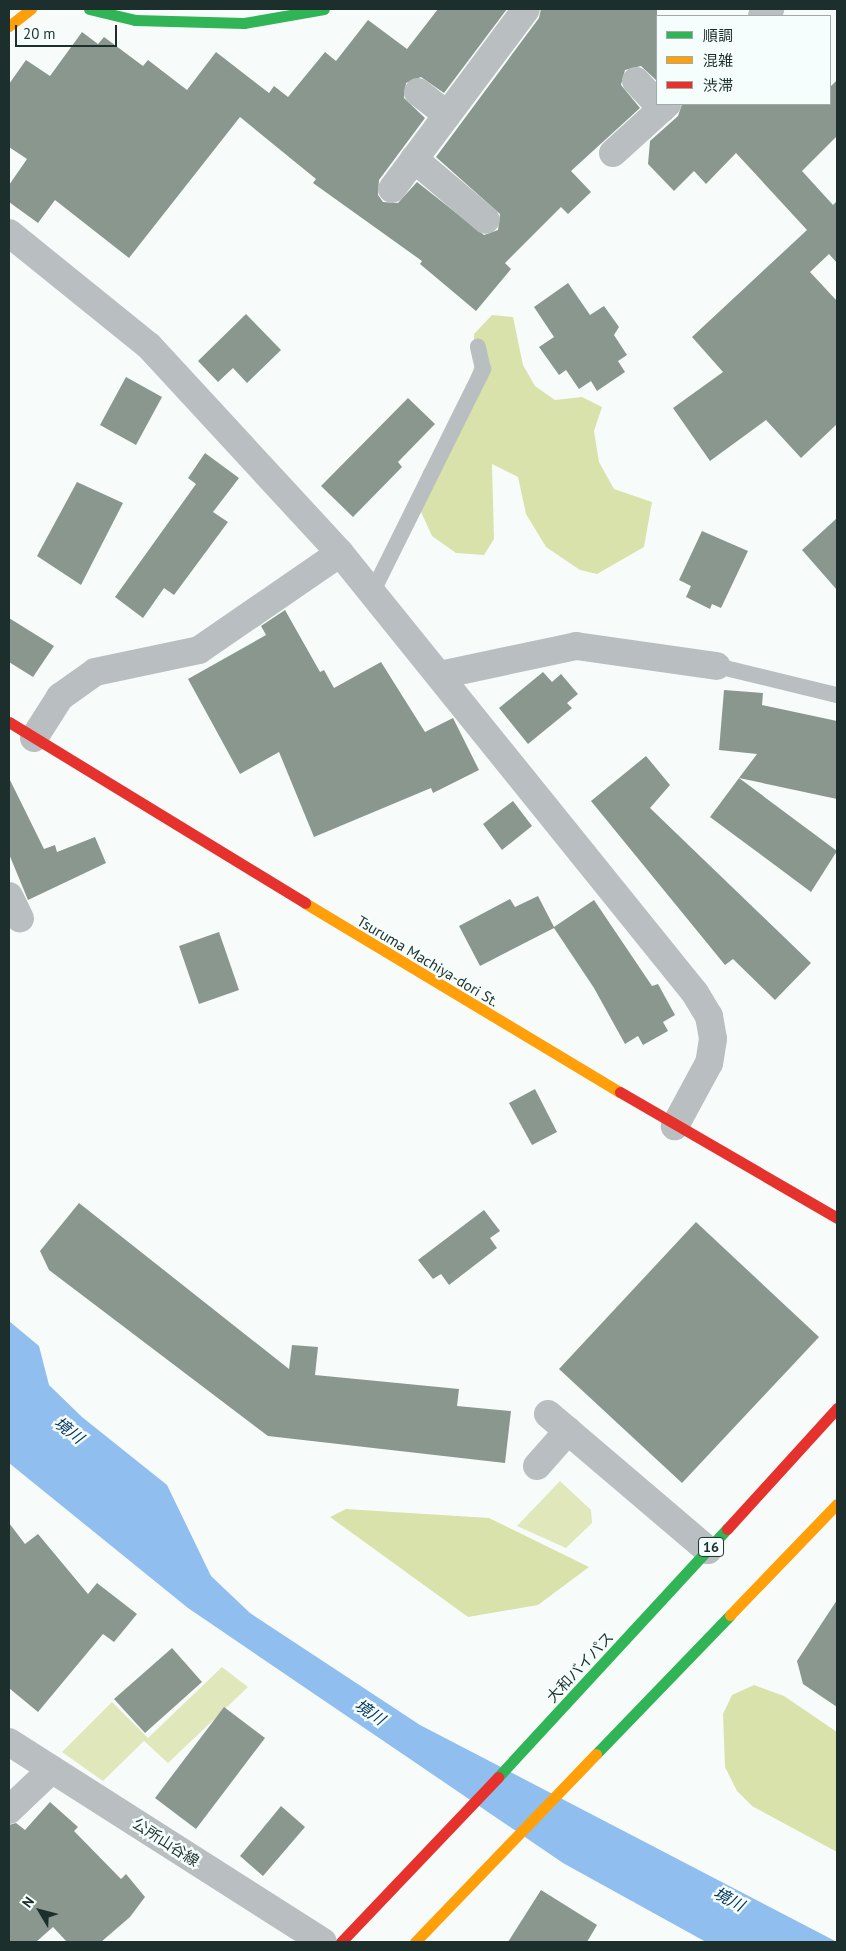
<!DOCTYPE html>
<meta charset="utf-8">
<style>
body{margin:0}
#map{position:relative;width:846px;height:1951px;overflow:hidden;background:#f7fcfb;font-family:"PT Sans","Noto Sans JP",sans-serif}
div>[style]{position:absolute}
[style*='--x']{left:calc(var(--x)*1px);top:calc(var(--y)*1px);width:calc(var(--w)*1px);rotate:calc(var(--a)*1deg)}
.green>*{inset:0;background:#e0e7ba}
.forest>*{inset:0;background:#dae2ab}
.water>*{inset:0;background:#8fbeef}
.building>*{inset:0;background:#8a978e}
.lane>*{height:16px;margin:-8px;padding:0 8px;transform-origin:8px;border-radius:8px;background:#b9bfc0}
.street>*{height:28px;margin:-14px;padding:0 14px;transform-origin:14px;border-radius:14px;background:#b9bfc0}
.fast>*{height:11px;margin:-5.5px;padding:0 5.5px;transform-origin:5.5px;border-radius:5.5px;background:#30b455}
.slow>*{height:11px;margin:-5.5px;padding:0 5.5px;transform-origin:5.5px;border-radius:5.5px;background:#ff9f0a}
.jam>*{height:11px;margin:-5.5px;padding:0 5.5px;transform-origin:5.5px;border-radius:5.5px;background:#e5322d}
span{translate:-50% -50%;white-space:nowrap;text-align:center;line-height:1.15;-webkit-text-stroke:5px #f5fefc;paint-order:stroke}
.shield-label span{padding:1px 4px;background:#f5fefc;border:1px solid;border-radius:4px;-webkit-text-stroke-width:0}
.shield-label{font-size:14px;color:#1d2f2c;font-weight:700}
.street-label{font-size:15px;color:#1d2f2c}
.water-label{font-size:16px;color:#053561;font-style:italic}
.frame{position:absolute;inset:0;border:10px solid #1d2f2c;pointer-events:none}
.legend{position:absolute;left:656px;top:15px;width:175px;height:90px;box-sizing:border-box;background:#f5fefc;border:1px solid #9faba9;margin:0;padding:6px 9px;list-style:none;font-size:15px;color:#1d2f2c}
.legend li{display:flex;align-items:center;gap:10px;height:25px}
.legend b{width:25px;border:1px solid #9faba9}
.north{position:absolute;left:15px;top:1886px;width:50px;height:50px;-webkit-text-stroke:4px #f5fefc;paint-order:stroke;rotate:307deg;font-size:14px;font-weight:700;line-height:20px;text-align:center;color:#1d2f2c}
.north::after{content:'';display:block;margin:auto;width:18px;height:22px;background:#1d2f2c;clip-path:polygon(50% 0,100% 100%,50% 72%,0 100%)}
.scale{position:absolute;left:15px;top:25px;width:102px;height:22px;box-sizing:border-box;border:2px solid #1d2f2c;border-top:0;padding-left:6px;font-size:15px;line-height:18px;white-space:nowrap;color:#1d2f2c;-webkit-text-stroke:4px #f5fefc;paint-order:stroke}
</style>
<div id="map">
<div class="green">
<i style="clip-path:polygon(560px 1481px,591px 1510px,592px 1523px,566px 1548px,517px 1526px)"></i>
<i style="clip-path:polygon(222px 1667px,248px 1687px,168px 1763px,144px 1741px,103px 1781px,62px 1752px,112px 1702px,148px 1738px)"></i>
</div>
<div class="forest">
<i style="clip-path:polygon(492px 315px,513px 317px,523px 365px,535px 386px,555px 400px,582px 397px,602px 407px,594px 431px,599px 462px,614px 489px,652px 502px,644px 547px,597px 574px,580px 570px,546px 547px,526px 514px,518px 477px,492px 464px,494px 539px,484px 555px,456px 553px,432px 536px,417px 503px,423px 471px,453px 430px,474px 367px,474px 334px)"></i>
<i style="clip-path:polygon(346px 1509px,489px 1518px,589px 1567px,538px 1605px,468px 1617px,330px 1517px)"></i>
<i style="clip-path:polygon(754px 1685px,784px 1696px,837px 1732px,837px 1852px,752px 1806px,737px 1791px,725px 1767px,723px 1714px,732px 1695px)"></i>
</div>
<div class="water">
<i style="clip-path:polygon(9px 1321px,39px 1346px,49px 1385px,82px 1417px,167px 1485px,211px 1576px,250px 1613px,420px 1725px,837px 1942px,706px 1942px,563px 1863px,188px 1608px,9px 1463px)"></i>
</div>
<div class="building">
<i style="clip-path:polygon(438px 9px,507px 9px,444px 93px,421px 77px,406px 83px,404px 98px,425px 118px,379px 180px,378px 195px,383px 202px,398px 203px,417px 182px,484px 235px,498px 230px,500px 214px,436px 157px,539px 18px,541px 9px,657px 9px,657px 81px,641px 66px,625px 70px,621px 85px,640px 108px,571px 171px,591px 192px,568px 214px,561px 207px,505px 263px,511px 269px,476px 311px,420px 264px,422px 261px,313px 183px,316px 179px,240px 117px,129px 258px,55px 200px,38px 223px,9px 202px,9px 185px,27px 159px,9px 147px,9px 84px,26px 60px,50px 76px,82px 32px,98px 44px,104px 37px,143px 66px,148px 60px,187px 90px,216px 52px,269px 93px,274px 86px,288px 97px,325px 52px,336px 61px,368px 20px,407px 49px)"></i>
<i style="clip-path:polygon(837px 80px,837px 136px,802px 171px,833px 205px,837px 201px,837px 263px,829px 254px,810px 272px,837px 301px,837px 424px,801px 458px,766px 420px,710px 461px,673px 408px,723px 372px,692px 337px,807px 230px,736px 153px,706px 184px,694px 171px,674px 191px,648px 164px,650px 141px,678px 116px,682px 104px,830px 104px,830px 87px)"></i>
<i style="clip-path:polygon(568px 283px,590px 315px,604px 306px,619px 327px,614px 335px,627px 355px,618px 361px,625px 372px,597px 391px,591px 381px,579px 389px,566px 370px,559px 375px,539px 347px,554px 337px,534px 307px)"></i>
<i style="clip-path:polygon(246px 314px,281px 350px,247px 383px,233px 368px,218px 382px,198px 361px)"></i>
<i style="clip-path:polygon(126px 377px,162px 397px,136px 445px,100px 425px)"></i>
<i style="clip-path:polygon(408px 398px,435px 424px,398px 462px,402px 467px,353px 517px,321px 486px)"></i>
<i style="clip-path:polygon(205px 453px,239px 478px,213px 512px,228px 522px,174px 595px,164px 588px,143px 618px,115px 597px,196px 484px,188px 478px)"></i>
<i style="clip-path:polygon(77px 482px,123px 503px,81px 585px,37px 556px)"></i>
<i style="clip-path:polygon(837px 518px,837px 590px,802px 550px)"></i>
<i style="clip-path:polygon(702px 531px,748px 551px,721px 608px,712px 604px,710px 609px,686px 597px,691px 586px,679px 580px)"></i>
<i style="clip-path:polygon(285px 610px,320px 672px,324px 670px,334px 688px,381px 662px,425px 732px,453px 718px,479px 770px,433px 793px,431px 788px,314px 837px,279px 752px,240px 774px,188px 679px,266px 635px,261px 626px)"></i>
<i style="clip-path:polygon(9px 618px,54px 646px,33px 677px,9px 662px)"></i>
<i style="clip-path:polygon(543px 672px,552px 682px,561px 674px,578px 694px,567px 703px,572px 708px,528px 744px,499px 708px)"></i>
<i style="clip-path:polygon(724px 690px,763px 693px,762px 705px,837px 721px,837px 799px,739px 778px,757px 754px,719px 750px)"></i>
<i style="clip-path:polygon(646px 756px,670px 785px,650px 808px,811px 963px,775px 1000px,733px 959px,725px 965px,591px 801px)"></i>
<i style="clip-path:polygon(9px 778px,44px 849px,55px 845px,57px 852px,95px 837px,106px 863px,28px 900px,9px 854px)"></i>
<i style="clip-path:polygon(739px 778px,837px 851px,811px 892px,710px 817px)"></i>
<i style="clip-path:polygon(513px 801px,532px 826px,502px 850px,483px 824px)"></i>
<i style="clip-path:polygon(538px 896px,554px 927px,594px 900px,652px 986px,658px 984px,675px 1015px,663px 1022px,668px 1031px,643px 1045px,638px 1036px,625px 1044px,594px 988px,554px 928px,480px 966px,459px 926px,510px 899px,515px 907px)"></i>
<i style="clip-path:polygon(219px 932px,239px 990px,199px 1004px,179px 946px)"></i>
<i style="clip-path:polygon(535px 1089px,557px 1132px,532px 1145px,509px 1103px)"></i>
<i style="clip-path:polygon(79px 1203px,289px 1369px,292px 1345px,318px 1347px,315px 1375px,459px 1389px,457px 1406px,511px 1411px,505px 1463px,268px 1436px,49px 1270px,40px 1251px)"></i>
<i style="clip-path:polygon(484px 1210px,500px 1231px,490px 1238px,497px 1248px,449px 1285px,441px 1274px,433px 1279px,418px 1260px)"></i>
<i style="clip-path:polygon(696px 1222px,819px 1337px,682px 1483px,559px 1369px)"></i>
<i style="clip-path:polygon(9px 1523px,25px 1544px,38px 1534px,88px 1594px,97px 1583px,137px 1614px,114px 1642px,103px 1634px,38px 1712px,9px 1688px)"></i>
<i style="clip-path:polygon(837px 1600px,837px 1707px,803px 1684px,797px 1661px)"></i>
<i style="clip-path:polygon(172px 1648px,202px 1682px,145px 1733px,114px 1699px)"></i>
<i style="clip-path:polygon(224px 1707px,265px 1738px,196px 1829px,155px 1798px)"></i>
<i style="clip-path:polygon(50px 1802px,78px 1827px,74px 1831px,121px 1879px,126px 1874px,145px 1897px,130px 1917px,101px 1942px,67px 1942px,53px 1927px,36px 1942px,9px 1942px,9px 1825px,16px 1823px,25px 1830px)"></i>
<i style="clip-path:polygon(281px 1806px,305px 1827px,263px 1876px,240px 1856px)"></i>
<i style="clip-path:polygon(541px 1890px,597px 1925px,587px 1942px,508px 1942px)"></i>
</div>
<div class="lane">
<i style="--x:373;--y:591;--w:248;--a:-63.6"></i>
<i style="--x:483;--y:369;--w:23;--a:-103"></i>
<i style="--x:717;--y:666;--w:123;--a:13.6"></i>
</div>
<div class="street">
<i style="--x:762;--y:16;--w:11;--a:-41"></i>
<i style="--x:636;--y:81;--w:38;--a:47"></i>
<i style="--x:418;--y:92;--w:37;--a:38"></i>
<i style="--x:613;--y:153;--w:73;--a:-42.2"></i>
<i style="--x:414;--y:159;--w:94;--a:40.3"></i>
<i style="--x:392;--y:189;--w:224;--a:-53.3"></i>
<i style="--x:9;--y:233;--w:180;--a:38.9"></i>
<i style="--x:149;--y:346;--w:282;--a:47.3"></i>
<i style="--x:340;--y:553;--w:565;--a:51.1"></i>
<i style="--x:695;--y:993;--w:27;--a:59"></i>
<i style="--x:709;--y:1016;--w:23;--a:80"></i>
<i style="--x:713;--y:1039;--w:24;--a:99"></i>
<i style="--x:709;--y:1063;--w:72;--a:118.4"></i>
<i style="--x:440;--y:675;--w:139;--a:-12"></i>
<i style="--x:576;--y:646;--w:142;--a:8.1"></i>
<i style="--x:34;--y:738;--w:49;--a:-57.6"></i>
<i style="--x:60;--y:697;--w:43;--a:-35.5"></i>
<i style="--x:95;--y:672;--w:106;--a:-11.9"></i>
<i style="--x:199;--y:650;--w:171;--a:-34.5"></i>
<i style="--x:9;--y:896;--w:25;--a:64"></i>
<i style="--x:548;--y:1414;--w:210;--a:40.4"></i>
<i style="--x:537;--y:1466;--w:47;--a:-48.5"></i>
<i style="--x:9;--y:1742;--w:372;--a:32.5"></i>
<i style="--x:9;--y:1810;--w:59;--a:-43.6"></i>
</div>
<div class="fast">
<i style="--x:89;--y:9;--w:47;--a:13.4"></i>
<i style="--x:135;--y:20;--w:109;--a:1.6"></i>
<i style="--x:244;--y:23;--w:81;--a:-9.9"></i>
<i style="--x:596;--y:1754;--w:193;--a:-46"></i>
<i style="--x:498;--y:1777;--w:338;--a:-47.3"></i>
</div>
<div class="slow">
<i style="--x:9;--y:26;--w:28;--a:-38"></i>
<i style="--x:305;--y:903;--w:367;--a:31"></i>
<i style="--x:730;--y:1615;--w:154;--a:-46.1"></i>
<i style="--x:415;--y:1942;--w:261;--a:-46.1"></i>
</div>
<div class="jam">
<i style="--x:9;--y:722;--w:347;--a:31.4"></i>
<i style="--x:620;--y:1092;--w:251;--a:30.1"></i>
<i style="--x:727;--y:1529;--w:164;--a:-47.7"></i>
<i style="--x:341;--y:1942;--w:228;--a:-46.4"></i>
</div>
<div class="shield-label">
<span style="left:711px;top:1547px">16</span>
</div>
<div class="street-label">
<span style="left:428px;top:961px;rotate:31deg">Tsuruma Machiya-dori St.</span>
<span style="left:580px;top:1667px;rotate:-47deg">大和バイパス</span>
<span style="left:166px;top:1842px;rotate:33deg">公所山谷線</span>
</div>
<div class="water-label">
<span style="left:69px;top:1430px;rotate:38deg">境川</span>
<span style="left:370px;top:1712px;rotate:34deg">境川</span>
<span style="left:729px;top:1899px;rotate:28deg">境川</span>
</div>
<div class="frame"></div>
<ul class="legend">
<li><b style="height:6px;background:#30b455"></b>順調</li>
<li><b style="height:6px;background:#ff9f0a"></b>混雑</li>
<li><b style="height:6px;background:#e5322d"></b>渋滞</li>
</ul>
<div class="north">N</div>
<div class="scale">20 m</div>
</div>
